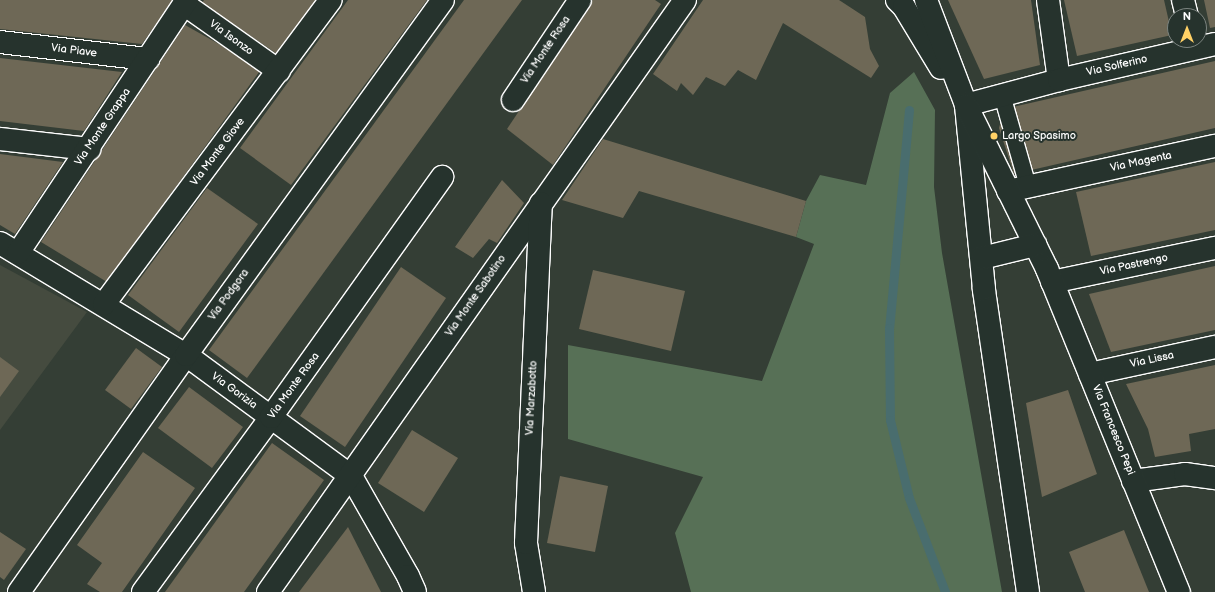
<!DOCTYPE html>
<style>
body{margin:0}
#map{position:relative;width:1215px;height:592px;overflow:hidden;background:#343e35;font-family:"Balsamiq Sans",sans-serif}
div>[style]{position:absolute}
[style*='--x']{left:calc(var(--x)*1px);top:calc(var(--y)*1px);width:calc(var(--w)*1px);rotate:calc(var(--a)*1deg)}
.built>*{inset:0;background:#454b3f}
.green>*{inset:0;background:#577056}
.stream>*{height:9px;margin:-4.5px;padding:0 4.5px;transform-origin:4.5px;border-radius:4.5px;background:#496d6e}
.building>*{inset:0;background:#6e6856}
.roads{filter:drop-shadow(1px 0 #fff) drop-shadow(-1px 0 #fff) drop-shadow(0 1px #fff) drop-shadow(0 -1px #fff)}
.service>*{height:16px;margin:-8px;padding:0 8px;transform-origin:8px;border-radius:8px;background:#26332d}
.minor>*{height:22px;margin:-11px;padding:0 11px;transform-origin:11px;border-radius:11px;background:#26332d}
.secondary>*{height:22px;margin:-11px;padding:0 11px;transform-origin:11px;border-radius:11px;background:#26332d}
.dots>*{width:11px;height:11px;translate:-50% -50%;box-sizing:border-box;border:2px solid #26332d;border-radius:50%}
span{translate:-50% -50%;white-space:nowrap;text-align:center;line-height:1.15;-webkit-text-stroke:4px #26332d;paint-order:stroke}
.street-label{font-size:11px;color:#fff}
.poi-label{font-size:11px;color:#fff}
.left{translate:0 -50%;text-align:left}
.north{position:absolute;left:1167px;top:8px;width:40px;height:40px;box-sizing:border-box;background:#26332d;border:1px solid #7d8581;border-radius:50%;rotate:0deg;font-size:11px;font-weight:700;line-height:16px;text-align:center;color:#fff}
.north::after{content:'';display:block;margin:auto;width:14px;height:18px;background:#ffd166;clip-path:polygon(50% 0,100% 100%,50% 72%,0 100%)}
</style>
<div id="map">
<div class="built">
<i style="clip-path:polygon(0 265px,87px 312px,0 430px)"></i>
</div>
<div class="green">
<i style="clip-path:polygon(914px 72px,935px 110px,934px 187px,942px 253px,1002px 592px,691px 592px,675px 533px,703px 477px,568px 439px,568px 345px,762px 381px,814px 244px,796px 237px,806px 201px,820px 175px,866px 185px,890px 93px)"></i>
</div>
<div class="stream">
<i style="--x:909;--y:110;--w:219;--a:95.2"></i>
<i style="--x:889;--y:328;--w:92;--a:89.4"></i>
<i style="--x:890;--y:420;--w:80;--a:76.3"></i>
<i style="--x:909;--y:498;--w:101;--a:69"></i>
</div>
<div class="building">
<i style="clip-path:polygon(0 0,173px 0,142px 44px,0 29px)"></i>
<i style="clip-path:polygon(204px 0,318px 0,280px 56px,202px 3px)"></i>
<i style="clip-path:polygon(348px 0,427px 0,291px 185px,240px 148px)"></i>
<i style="clip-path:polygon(464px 0,522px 0,247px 378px,209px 350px)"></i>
<i style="clip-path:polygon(593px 0,655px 0,661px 4px,553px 165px,507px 129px)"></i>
<i style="clip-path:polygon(703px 0,839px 0,865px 17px,870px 49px,879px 66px,871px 78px,783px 23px,756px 80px,738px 70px,725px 86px,706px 77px,693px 95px,681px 83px,677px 91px,653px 74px)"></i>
<i style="clip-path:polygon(948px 0,1031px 0,1040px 65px,984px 79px)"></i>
<i style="clip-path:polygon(1064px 0,1164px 0,1172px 35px,1077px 56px)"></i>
<i style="clip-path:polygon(1204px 0,1215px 0,1215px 27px,1210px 28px)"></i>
<i style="clip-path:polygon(185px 25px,262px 68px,107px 282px,41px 242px)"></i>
<i style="clip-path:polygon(0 58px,122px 72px,84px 131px,0 121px)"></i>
<i style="clip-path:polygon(1215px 61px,1215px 128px,1014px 174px,999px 128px,1004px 109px)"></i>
<i style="clip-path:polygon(603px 139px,806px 201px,796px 237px,639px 191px,623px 218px,562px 200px)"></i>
<i style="clip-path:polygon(0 154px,63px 162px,15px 234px,0 225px)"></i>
<i style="clip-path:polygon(1215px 162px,1215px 230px,1091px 256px,1076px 192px)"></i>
<i style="clip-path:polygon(502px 180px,524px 203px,497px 243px,489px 239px,473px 258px,455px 247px)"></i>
<i style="clip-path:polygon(207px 188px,258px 224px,179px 332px,128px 295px)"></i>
<i style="clip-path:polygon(1215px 266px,1215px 330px,1111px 352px,1089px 294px)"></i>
<i style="clip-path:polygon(401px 267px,446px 298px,345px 447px,300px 416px)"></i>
<i style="clip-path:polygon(593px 270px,685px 291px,671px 351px,579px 329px)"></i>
<i style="clip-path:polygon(136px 348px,162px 367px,131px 409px,105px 390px)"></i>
<i style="clip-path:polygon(0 357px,19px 371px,0 397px)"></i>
<i style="clip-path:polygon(1215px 365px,1215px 429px,1189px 434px,1191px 451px,1155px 457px,1148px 429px,1126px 384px)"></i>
<i style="clip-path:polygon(189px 387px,243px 427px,212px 468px,158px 428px)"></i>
<i style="clip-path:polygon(1068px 390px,1097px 474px,1042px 497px,1026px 403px)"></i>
<i style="clip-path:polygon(412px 430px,458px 458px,424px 512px,378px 483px)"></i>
<i style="clip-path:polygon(272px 443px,324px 480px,244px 592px,165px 592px)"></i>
<i style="clip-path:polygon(143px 452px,195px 488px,122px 592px,100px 592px,87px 584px,102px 563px,77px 545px)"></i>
<i style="clip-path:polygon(560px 476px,608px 486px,595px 552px,547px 543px)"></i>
<i style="clip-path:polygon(348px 527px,381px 592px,299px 592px)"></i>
<i style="clip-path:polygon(1124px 530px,1149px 592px,1085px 592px,1069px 552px)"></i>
<i style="clip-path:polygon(0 532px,26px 549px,4px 580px,0 577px)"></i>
</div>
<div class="roads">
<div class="service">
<i style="--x:1002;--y:95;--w:95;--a:74.1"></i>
</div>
<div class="minor">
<i style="--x:1048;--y:0;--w:81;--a:82.2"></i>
<i style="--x:1183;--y:0;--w:16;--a:76"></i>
<i style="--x:184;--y:4;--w:116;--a:35.2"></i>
<i style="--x:0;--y:42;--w:149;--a:6.6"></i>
<i style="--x:513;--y:100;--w:120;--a:-56.2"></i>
<i style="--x:0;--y:139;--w:90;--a:6.4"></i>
<i style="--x:1008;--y:191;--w:212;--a:-12.3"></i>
<i style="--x:0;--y:243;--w:217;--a:31.1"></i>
<i style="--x:186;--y:355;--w:205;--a:36.3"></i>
<i style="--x:351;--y:476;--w:115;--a:60.3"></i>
<i style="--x:408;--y:576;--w:17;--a:66"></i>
<i style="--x:18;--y:253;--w:304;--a:-56.3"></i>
<i style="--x:1052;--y:282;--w:167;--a:-11.8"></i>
<i style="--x:104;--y:304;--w:379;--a:-53.3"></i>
<i style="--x:1090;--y:374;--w:128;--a:-12.2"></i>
<i style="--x:1133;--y:481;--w:52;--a:-7.7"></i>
<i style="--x:1185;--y:474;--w:30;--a:8"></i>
<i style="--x:19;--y:592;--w:290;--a:-54.8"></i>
<i style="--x:186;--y:355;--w:438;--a:-54.1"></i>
<i style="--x:143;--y:592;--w:217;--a:-53.8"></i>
<i style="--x:271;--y:417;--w:295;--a:-54.5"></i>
<i style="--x:268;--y:592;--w:724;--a:-54.84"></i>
<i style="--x:534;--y:592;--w:50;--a:-99.3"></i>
<i style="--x:526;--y:543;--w:340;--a:-87.5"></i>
<i style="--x:1028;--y:592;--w:306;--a:-98.3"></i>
<i style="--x:984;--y:289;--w:185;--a:-95.6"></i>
<i style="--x:966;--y:105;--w:96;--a:-15"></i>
<i style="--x:1059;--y:80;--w:160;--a:-13"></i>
</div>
<div class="secondary">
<i style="--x:897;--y:0;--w:10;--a:45"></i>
<i style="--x:904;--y:7;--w:71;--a:58.8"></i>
<i style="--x:926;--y:0;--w:112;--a:69.1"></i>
<i style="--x:966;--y:105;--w:183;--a:63.7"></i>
<i style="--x:1047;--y:269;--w:349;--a:67.8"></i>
<i style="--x:982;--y:258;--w:55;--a:-13.8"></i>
</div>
</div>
<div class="dots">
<i style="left:994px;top:136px;background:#ffd166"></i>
</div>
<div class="street-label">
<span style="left:231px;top:38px;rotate:36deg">Via Isonzo</span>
<span style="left:546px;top:50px;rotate:-56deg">Via Monte Rosa</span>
<span style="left:74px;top:51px;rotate:7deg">Via Piave</span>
<span style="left:1117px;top:66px;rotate:-13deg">Via Solferino</span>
<span style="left:103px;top:127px;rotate:-56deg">Via Monte Grappa</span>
<span style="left:218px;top:152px;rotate:-53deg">Via Monte Giove</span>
<span style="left:1141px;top:162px;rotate:-12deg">Via Magenta</span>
<span style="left:1134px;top:265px;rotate:-12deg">Via Pastrengo</span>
<span style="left:229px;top:295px;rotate:-54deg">Via Podgora</span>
<span style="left:476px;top:296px;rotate:-55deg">Via Monte Sabotino</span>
<span style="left:1152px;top:360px;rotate:-12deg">Via Lissa</span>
<span style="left:294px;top:386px;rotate:-54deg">Via Monte Rosa</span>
<span style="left:234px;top:391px;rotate:36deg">Via Gorizia</span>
<span style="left:532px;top:398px;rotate:-87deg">Via Marzabotto</span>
<span style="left:1113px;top:430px;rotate:68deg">Via Francesco Pepi</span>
</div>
<div class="poi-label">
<span class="left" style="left:1002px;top:136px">Largo Spasimo</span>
</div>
<div class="north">N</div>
</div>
